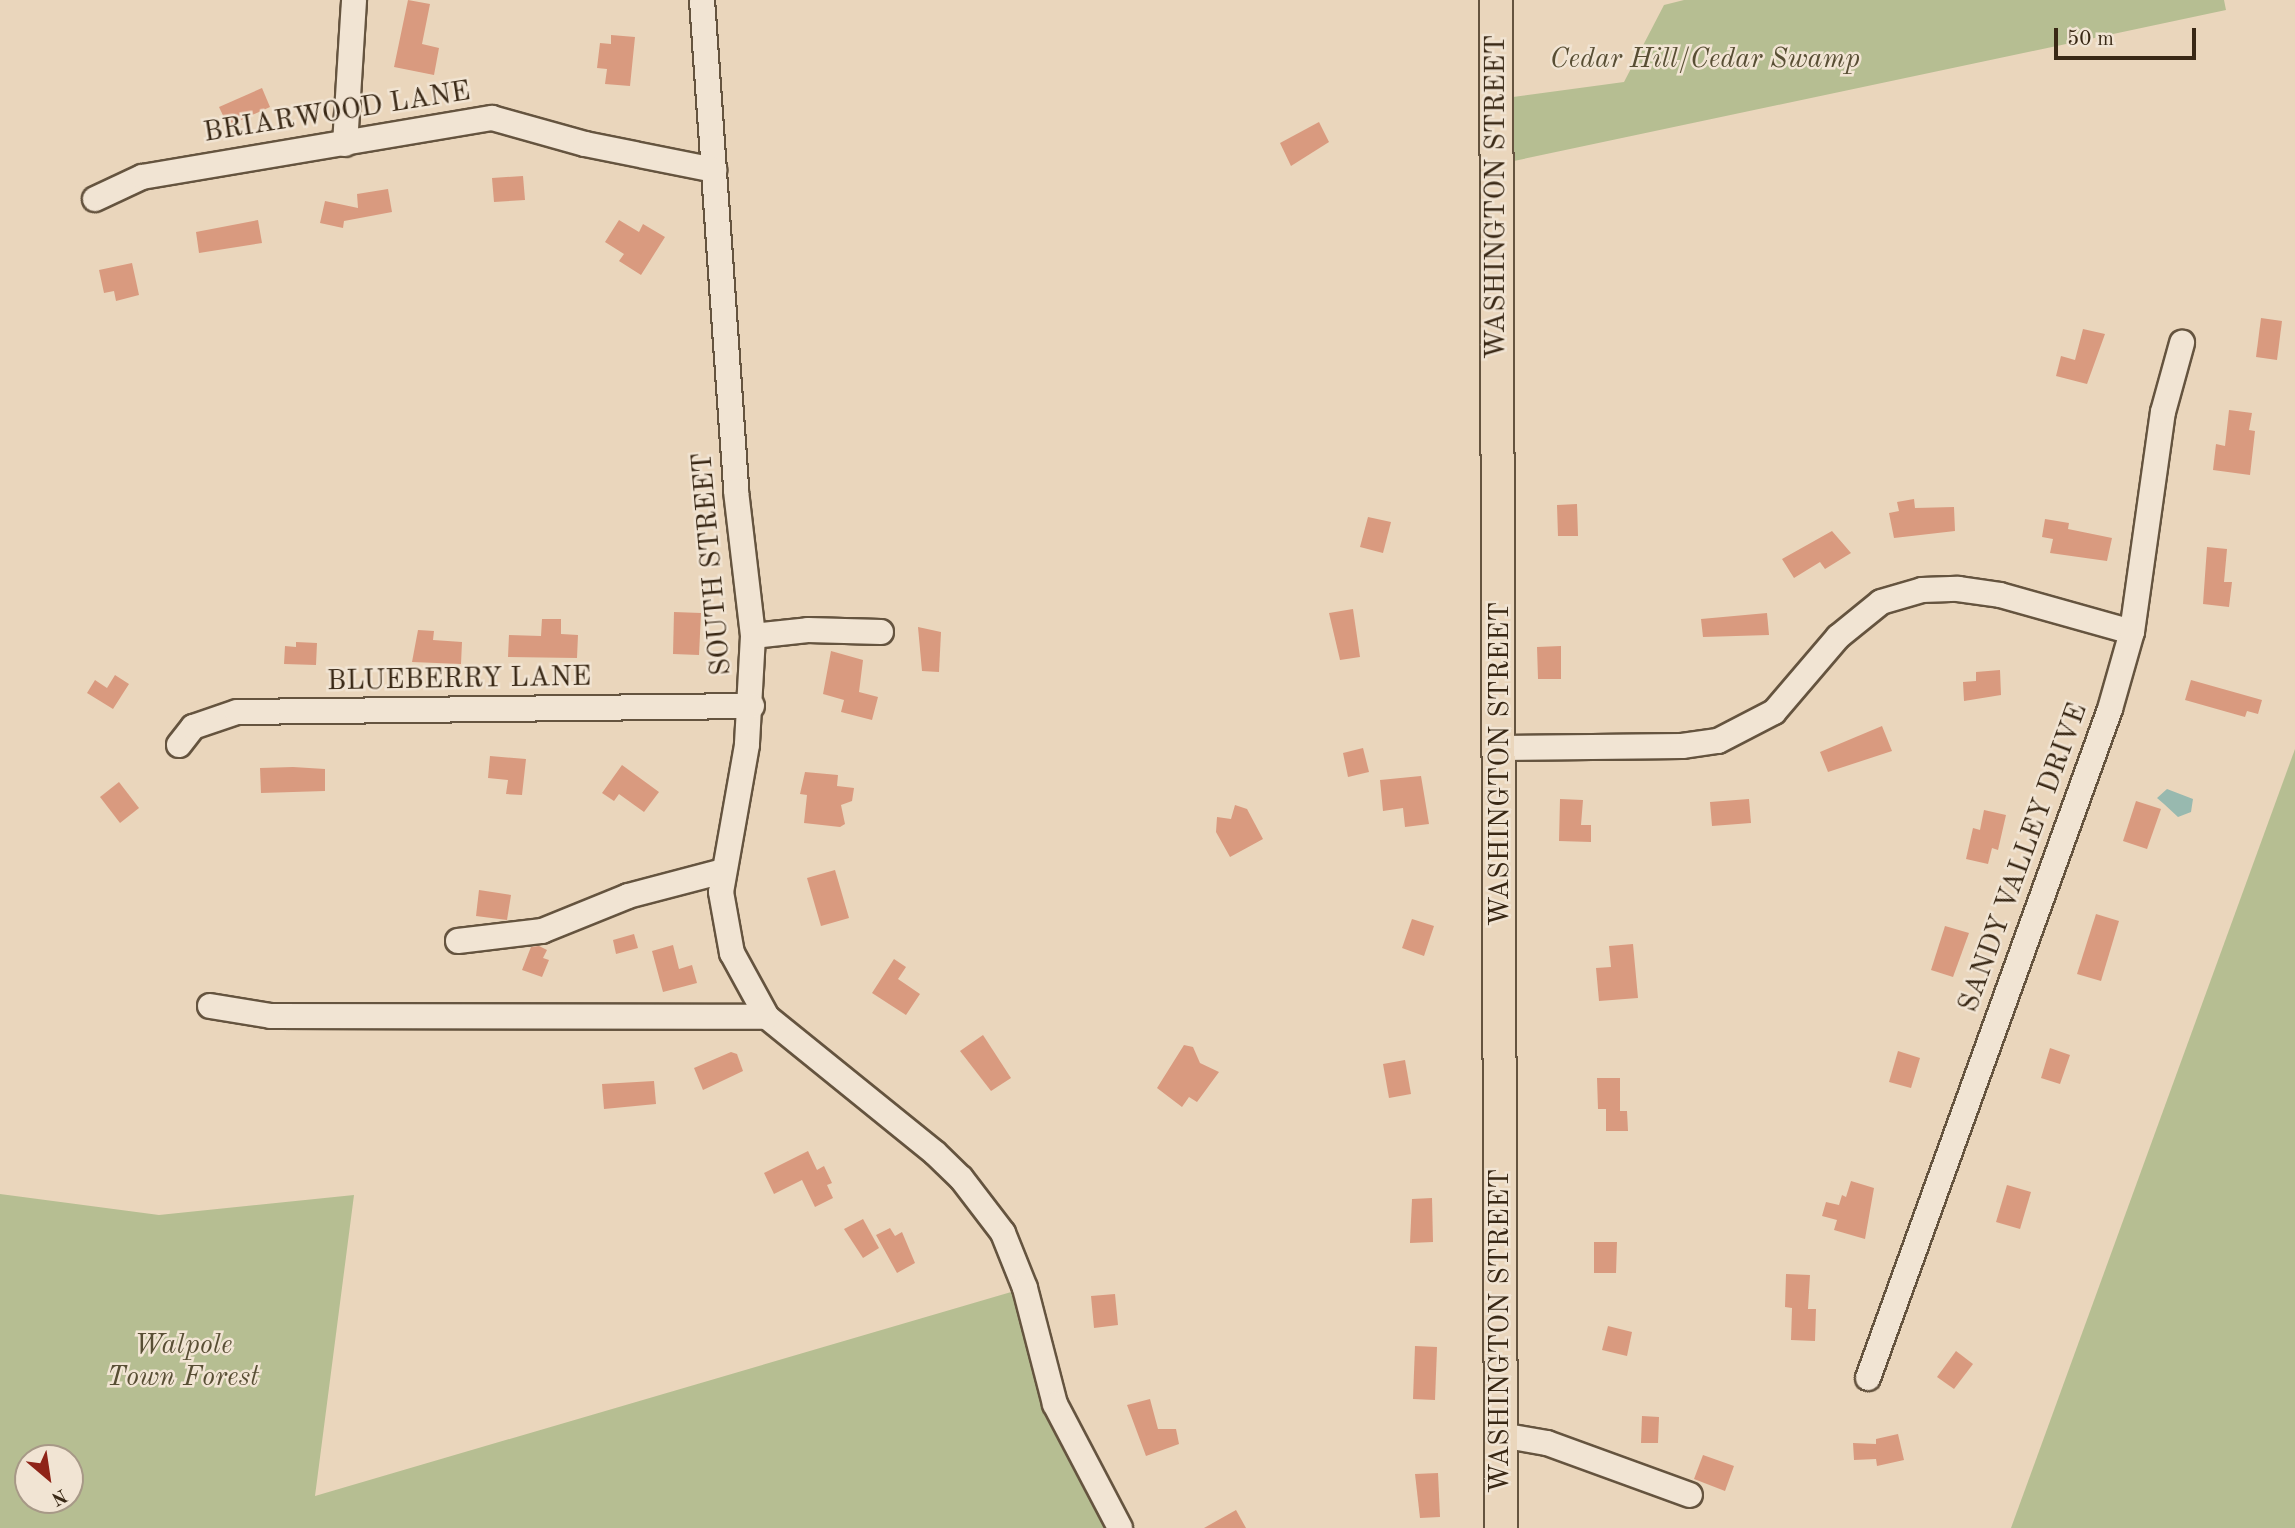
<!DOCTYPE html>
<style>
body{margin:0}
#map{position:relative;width:2295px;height:1528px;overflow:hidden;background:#ead6bc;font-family:"Old Standard TT",serif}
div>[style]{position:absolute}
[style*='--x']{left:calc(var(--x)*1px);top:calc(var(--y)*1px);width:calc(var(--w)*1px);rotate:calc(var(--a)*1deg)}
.green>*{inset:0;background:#b6be92}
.water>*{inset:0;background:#98b9af}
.building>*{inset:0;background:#d99a7f}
.roads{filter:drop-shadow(2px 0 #65543f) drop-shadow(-2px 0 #65543f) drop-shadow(0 2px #65543f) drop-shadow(0 -2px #65543f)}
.minor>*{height:24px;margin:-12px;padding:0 12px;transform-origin:12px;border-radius:12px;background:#f1e4d3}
.major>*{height:32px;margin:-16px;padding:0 16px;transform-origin:16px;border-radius:16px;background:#ead6bc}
span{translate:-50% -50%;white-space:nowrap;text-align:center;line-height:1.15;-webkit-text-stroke:5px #f1e4d3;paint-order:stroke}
.park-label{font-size:28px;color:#584e34;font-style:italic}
.street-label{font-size:28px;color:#392815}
.north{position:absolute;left:14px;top:1444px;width:70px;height:70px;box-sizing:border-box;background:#f1e4d3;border:2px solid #a79987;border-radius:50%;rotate:151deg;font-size:19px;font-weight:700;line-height:28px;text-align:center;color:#392815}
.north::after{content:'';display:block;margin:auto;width:24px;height:32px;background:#8f2418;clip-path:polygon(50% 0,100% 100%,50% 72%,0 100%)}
.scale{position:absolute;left:2054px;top:28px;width:142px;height:32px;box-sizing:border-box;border:4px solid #392815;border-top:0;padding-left:9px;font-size:21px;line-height:24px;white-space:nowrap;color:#392815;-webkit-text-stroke:5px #f1e4d3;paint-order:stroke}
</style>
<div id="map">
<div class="green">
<i style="clip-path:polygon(1684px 0,2224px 0,2226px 10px,1509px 162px,1491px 100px,1624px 82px,1664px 5px)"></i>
<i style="clip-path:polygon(2295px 749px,2295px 1528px,2011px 1528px)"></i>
<i style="clip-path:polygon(evenodd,0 1194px,159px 1215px,354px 1195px,315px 1496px,1025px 1288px,1033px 1323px,1120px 1528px,0 1528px,0 1194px,28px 1458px,70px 1458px,70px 1500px,28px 1500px,28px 1458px)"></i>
</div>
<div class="water">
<i style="clip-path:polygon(2167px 789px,2193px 799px,2191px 812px,2178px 817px,2164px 804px,2157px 798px)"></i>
</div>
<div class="building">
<i style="clip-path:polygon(408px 0,430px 4px,422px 44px,439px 48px,434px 75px,394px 67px)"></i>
<i style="clip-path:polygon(611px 35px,635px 37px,630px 86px,605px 84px,607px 69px,597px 68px,600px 43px,611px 44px)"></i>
<i style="clip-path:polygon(262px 88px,270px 107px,228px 126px,219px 107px)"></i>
<i style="clip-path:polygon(1319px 122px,1329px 142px,1291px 166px,1280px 143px)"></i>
<i style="clip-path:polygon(523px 176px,525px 200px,494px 202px,492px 178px)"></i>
<i style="clip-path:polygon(388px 189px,392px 212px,344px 221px,343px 228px,320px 223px,325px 201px,358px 208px,357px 194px)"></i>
<i style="clip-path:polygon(258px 220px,262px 243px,199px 253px,196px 232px)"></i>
<i style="clip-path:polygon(619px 220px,639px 232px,643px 224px,665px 237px,641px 275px,619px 261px,624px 254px,605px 242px)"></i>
<i style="clip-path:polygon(132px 263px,139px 295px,116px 301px,114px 291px,104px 293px,99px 270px)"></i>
<i style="clip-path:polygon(2261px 318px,2282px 321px,2277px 360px,2256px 357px)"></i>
<i style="clip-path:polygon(2083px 329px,2105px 334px,2087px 384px,2056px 376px,2061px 356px,2075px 360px)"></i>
<i style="clip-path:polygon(2229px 410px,2252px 413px,2249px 430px,2255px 431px,2250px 475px,2213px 470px,2216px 444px,2225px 446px)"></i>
<i style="clip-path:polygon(1914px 499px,1915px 508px,1954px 507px,1955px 531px,1894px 538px,1889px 513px,1899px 511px,1897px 502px)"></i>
<i style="clip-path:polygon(1577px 504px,1578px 536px,1558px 536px,1557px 505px)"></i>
<i style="clip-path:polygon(1368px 517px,1391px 522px,1383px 553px,1360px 547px)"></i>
<i style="clip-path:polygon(2045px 519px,2069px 523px,2068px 529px,2112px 538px,2107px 561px,2050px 553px,2053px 539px,2042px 537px)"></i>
<i style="clip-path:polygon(1832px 531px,1851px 553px,1825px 569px,1820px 562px,1794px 578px,1782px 559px)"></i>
<i style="clip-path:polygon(2207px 547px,2227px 549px,2224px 582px,2232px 582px,2229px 607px,2203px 604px)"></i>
<i style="clip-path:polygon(1353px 609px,1360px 657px,1340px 660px,1329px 613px)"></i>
<i style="clip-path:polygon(674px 612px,701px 613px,699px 655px,673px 654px)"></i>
<i style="clip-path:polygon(1767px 613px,1769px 635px,1703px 637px,1701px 619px)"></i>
<i style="clip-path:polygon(542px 619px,561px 619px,561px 634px,578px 635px,577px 658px,508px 657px,509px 635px,541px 636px)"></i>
<i style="clip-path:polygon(918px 627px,941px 632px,939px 672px,922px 671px)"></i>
<i style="clip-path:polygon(418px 630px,434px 631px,433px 640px,462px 642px,461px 664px,412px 662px)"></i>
<i style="clip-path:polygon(296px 642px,317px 643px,316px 665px,284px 664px,285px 646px,296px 647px)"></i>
<i style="clip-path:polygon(1561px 646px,1561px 679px,1538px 679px,1537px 647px)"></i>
<i style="clip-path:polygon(831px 651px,863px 660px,859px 692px,878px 697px,872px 720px,841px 712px,844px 700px,823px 694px)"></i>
<i style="clip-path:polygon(2000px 670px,2001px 695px,1964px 701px,1963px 682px,1976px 681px,1976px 672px)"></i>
<i style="clip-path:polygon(115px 675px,129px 684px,113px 709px,87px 693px,95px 680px,107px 688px)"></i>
<i style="clip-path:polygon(2191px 680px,2262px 700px,2258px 714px,2247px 711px,2245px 717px,2185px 700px)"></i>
<i style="clip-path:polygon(1882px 726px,1892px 751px,1828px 772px,1820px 752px)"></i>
<i style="clip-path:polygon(1363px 748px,1369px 772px,1348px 777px,1343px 753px)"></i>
<i style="clip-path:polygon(490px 756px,526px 759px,522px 795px,506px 794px,508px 780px,488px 778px)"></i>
<i style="clip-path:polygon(622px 765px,659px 792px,644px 812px,619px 794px,614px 801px,602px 793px)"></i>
<i style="clip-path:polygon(293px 767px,325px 769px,325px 791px,261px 793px,260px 768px)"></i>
<i style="clip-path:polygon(805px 772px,838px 775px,837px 786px,854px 788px,852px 801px,841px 805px,845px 824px,840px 827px,804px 823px,807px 795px,800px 794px)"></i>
<i style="clip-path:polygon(1421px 776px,1429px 824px,1405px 827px,1403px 808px,1383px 811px,1380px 780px)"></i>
<i style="clip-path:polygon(119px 782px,139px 808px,120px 823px,100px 797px)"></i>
<i style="clip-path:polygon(1560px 799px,1583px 800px,1581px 825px,1591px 825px,1591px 842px,1559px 841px)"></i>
<i style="clip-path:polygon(1749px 799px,1751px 823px,1712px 826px,1710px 802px)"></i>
<i style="clip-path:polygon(2136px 801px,2161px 809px,2147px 849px,2123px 841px)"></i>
<i style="clip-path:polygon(1235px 805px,1247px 809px,1263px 839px,1230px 857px,1216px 832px,1217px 817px,1231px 819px)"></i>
<i style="clip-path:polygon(1984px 810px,2006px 815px,1998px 850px,1992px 848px,1988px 864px,1966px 859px,1973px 828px,1980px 830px)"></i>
<i style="clip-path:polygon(835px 870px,849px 918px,821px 926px,807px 878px)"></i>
<i style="clip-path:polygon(479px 890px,511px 895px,507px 920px,476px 916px)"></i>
<i style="clip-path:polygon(2096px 914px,2119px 921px,2101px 981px,2077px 974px)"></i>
<i style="clip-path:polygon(1412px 919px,1434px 926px,1424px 956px,1402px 948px)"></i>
<i style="clip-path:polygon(1945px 926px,1969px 933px,1953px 977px,1931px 970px)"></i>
<i style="clip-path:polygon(634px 934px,638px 948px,616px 954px,613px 940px)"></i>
<i style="clip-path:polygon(1633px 944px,1638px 998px,1599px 1001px,1596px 968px,1611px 967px,1609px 946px)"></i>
<i style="clip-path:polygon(673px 945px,679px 969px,692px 965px,697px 983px,663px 992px,652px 951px)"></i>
<i style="clip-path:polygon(539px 946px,547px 950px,543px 958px,549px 960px,542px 977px,522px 970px,531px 947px)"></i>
<i style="clip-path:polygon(894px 959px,906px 967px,898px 979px,920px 994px,906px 1015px,872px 993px)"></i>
<i style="clip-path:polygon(983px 1035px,1011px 1078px,991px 1091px,960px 1051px)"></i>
<i style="clip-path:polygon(1184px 1045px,1193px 1047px,1200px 1063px,1219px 1072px,1197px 1102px,1189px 1097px,1182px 1107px,1157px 1088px)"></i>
<i style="clip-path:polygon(2050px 1048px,2070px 1055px,2060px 1084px,2041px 1078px)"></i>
<i style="clip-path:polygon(1898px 1051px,1920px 1058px,1911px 1088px,1889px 1082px)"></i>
<i style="clip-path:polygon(731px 1052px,737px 1054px,743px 1071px,703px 1090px,694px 1068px)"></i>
<i style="clip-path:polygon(1405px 1060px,1411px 1094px,1389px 1098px,1383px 1064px)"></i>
<i style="clip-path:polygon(1597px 1078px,1620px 1078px,1620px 1111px,1627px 1111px,1628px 1131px,1606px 1131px,1606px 1109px,1598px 1109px)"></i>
<i style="clip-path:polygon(654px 1081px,656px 1104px,604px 1109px,602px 1084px)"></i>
<i style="clip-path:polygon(808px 1151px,817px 1170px,824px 1166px,832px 1183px,827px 1185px,833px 1198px,815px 1207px,802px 1180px,774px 1194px,764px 1173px)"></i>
<i style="clip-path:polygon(1851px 1181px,1874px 1188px,1865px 1239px,1834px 1230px,1837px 1220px,1822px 1216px,1826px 1202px,1839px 1205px,1842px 1195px,1846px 1197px)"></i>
<i style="clip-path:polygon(2007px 1185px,2031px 1192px,2020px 1229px,1996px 1222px)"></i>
<i style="clip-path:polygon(1432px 1198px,1433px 1242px,1410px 1243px,1412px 1199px)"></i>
<i style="clip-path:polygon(863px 1219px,879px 1248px,863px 1258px,844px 1229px)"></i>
<i style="clip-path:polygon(890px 1228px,895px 1236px,902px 1232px,915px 1263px,897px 1273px,876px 1235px)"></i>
<i style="clip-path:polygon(1594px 1242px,1617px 1242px,1616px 1273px,1594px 1273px)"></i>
<i style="clip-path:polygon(1786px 1274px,1810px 1275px,1808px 1309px,1816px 1309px,1815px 1341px,1791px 1340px,1792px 1308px,1785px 1307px)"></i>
<i style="clip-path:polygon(1115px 1294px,1118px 1325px,1094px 1328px,1091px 1296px)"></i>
<i style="clip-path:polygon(1608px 1326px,1632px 1332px,1627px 1356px,1602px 1350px)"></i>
<i style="clip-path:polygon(1415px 1346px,1437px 1347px,1435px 1400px,1413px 1399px)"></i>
<i style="clip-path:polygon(1956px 1351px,1973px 1364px,1954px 1389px,1937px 1377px)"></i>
<i style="clip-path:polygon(1150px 1399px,1158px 1429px,1176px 1429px,1179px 1444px,1146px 1456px,1127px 1405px)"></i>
<i style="clip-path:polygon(1642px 1416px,1659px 1417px,1658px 1443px,1641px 1443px)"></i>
<i style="clip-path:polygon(1898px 1434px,1904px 1460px,1877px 1466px,1876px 1459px,1854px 1460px,1853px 1443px,1876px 1444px,1876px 1439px)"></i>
<i style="clip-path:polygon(1703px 1455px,1734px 1466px,1725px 1491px,1694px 1479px)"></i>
<i style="clip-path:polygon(1438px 1473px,1440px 1517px,1420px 1518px,1415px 1474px)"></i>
<i style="clip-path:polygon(1236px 1510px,1246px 1528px,1204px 1528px)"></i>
</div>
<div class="roads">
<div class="minor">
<i style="--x:702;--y:0;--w:492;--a:86"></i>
<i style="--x:736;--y:491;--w:146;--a:83.3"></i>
<i style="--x:753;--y:636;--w:109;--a:93.2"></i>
<i style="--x:747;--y:745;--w:149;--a:100"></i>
<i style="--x:721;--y:892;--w:62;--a:79.8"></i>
<i style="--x:732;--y:953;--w:73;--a:61.3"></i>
<i style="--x:767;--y:1017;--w:216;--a:39"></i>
<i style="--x:935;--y:1153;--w:36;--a:44"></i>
<i style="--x:961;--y:1178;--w:69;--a:52.6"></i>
<i style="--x:1003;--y:1233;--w:59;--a:68.2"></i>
<i style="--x:1025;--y:1288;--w:120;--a:75.5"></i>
<i style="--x:1055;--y:1404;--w:140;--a:62.3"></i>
<i style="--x:345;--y:144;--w:144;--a:-86.4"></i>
<i style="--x:95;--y:199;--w:52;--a:-25.1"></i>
<i style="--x:142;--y:177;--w:355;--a:-9.6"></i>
<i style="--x:492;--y:118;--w:97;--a:15.6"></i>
<i style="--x:585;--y:144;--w:132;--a:11.4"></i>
<i style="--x:753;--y:636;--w:55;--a:-6.2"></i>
<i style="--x:808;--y:630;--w:73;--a:1.6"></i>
<i style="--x:179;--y:745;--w:23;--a:-52"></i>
<i style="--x:193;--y:727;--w:46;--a:-18.8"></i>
<i style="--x:237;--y:712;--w:515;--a:-0.67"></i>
<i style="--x:1502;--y:748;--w:180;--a:-0.6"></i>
<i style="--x:1682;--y:746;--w:36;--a:-8"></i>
<i style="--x:1718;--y:741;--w:63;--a:-27.4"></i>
<i style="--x:1774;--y:712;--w:99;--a:-49.5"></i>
<i style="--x:1838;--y:637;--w:55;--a:-39.1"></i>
<i style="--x:1881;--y:602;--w:43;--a:-16.3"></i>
<i style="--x:1922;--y:590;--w:36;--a:-2"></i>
<i style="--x:1958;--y:589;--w:42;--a:8.1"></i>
<i style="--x:2000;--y:595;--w:137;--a:15.7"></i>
<i style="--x:458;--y:941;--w:85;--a:-6.8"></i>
<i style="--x:542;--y:931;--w:93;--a:-22.1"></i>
<i style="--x:628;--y:896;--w:98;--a:-14.7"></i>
<i style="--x:210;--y:1006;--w:62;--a:9.3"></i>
<i style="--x:271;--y:1016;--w:496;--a:0.1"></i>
<i style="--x:1868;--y:1378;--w:711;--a:-70.11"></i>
<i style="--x:2110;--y:709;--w:80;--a:-74.1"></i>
<i style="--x:2132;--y:632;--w:222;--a:-82"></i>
<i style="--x:2163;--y:412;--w:72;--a:-74.6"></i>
<i style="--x:1501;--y:1435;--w:47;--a:9.9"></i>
<i style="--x:1547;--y:1443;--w:152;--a:20"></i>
</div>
<div class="major">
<i style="--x:1496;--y:0;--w:1528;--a:89.81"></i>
</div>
</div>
<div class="park-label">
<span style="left:1705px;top:60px">Cedar Hill/Cedar Swamp</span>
<span style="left:183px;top:1362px">Walpole<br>Town Forest</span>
</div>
<div class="street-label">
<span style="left:337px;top:113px;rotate:-9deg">BRIARWOOD LANE</span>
<span style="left:1497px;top:197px;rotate:-90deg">WASHINGTON STREET</span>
<span style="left:713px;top:564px;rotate:-95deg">SOUTH STREET</span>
<span style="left:459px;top:680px;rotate:-1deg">BLUEBERRY LANE</span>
<span style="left:1501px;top:764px;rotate:-90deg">WASHINGTON STREET</span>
<span style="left:2024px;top:858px;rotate:-70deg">SANDY VALLEY DRIVE</span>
<span style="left:1501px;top:1331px;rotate:-90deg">WASHINGTON STREET</span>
</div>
<div class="north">N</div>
<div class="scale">50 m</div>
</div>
